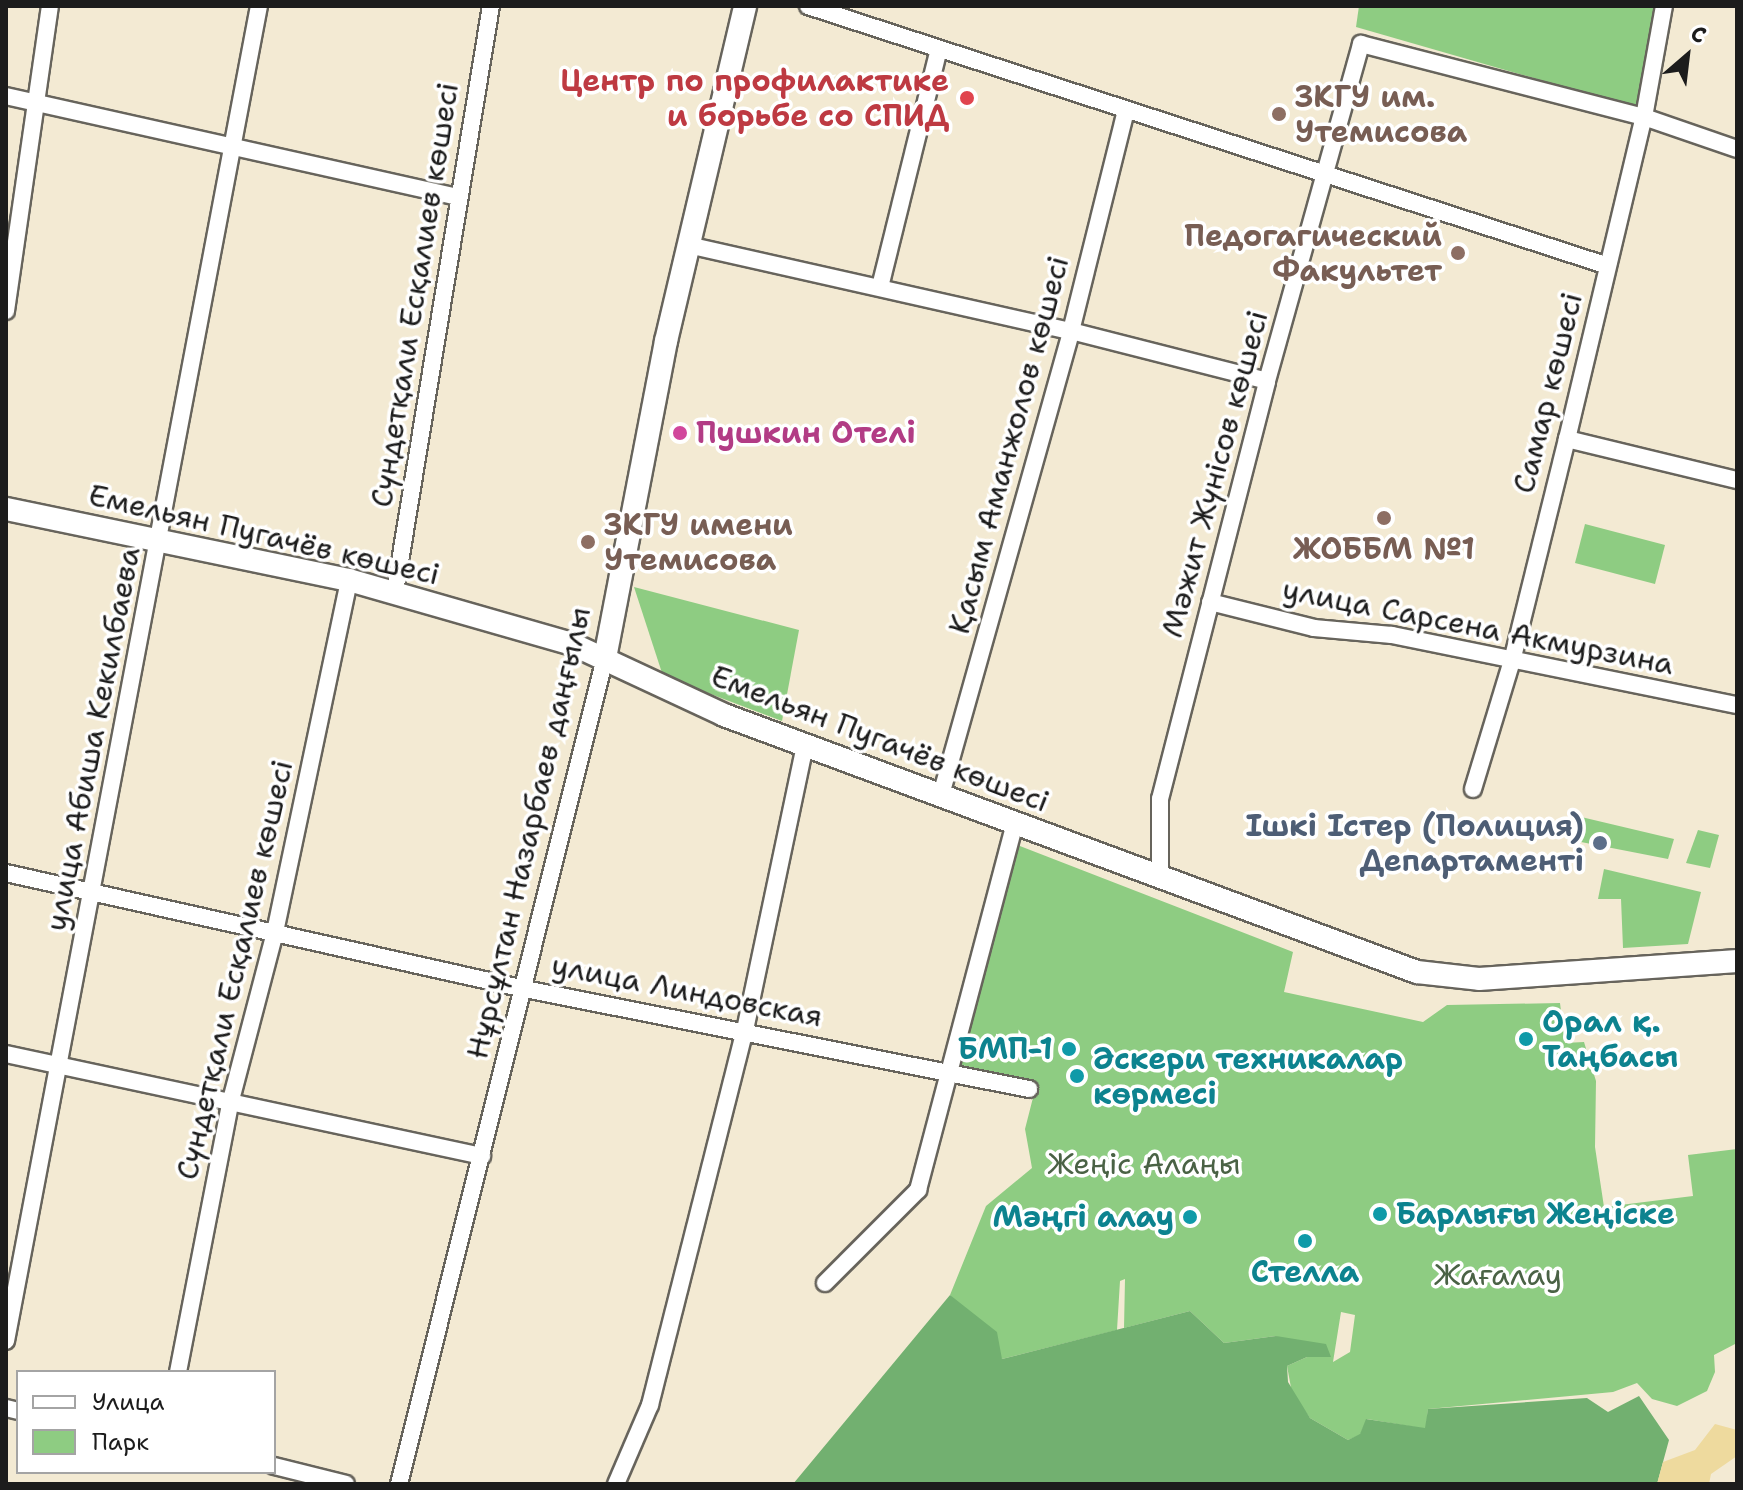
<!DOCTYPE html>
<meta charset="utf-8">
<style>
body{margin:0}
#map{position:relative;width:1743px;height:1490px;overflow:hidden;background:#f3ead3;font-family:"Shantell Sans",sans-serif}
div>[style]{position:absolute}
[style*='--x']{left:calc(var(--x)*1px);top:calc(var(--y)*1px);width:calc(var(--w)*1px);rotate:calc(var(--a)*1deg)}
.green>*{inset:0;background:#8ecc82}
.forest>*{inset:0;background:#72b070}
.sand>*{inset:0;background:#eeda9e}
.roads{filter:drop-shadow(2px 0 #67645c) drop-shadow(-2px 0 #67645c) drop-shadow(0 2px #67645c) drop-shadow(0 -2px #67645c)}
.street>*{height:16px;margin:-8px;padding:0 8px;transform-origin:8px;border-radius:8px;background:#fff}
.secondary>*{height:22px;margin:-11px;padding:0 11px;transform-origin:11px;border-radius:11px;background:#fff}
.dots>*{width:22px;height:22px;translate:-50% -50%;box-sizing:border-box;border:4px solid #fff;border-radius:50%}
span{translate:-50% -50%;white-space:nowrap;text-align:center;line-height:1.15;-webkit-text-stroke:7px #fff;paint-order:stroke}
.health-label{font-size:30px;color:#be3a42;font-weight:700}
.right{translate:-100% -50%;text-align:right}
.education-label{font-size:30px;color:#785e54;font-weight:700}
.left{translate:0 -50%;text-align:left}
.street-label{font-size:30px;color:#1c1c1c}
.hotel-label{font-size:30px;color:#b23c85;font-weight:700}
.service-label{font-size:30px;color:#4e5e75;font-weight:700}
.culture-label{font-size:30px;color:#0d838f;font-weight:700}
.park-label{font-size:30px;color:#4a6245}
.frame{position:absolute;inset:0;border:8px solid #1c1c1c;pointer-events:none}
.legend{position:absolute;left:16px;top:1370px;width:260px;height:104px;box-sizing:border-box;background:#fff;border:2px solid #a4a4a4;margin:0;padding:10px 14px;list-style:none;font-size:24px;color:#1c1c1c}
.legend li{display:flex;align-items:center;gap:16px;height:40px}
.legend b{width:40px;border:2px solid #a4a4a4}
.north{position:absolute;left:1647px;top:16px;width:80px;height:80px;-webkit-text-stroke:6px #fff;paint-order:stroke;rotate:28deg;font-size:22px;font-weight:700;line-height:32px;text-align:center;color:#1c1c1c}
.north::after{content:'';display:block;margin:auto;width:28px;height:36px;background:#1c1c1c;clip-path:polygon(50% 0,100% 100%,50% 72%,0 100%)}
</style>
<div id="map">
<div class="green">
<i style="clip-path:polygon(1359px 6px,1660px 6px,1641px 109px,1356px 27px)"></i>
<i style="clip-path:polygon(1585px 524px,1665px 545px,1655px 584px,1575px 563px)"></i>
<i style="clip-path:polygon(634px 587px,799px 630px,782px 721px,663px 676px)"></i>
<i style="clip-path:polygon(1577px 816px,1674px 839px,1668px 859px,1581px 842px,1572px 836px)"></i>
<i style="clip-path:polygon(1698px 830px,1719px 835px,1710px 868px,1686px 863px)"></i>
<i style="clip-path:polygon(evenodd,1015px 844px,1293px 952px,1284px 992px,1423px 1022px,1447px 1005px,1560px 1003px,1565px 1043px,1584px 1042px,1596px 1081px,1595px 1147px,1604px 1207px,1693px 1196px,1688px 1155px,1737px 1149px,1737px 1343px,1714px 1355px,1715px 1372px,1707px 1391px,1677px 1406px,1652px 1399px,1637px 1383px,1613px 1392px,1428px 1409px,1426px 1429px,1367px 1419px,1360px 1435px,1348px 1440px,1310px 1418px,1292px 1393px,1287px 1366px,1307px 1357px,1276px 1336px,1224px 1343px,1190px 1311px,1124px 1328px,1125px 1279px,1120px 1281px,1117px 1330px,1002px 1359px,950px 1295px,986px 1206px,1032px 1168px,1025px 1129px,1037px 1082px,961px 1065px,1015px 844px,1341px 1312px,1355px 1315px,1350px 1352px,1333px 1362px,1341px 1312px)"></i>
<i style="clip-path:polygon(1604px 869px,1701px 892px,1688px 944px,1623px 948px,1621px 899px,1598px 899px)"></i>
</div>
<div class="forest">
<i style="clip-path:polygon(950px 1295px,997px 1332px,1002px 1359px,1190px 1311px,1224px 1343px,1276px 1336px,1326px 1344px,1331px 1357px,1307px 1357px,1287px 1366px,1288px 1382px,1310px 1418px,1348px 1440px,1360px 1434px,1366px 1419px,1425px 1428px,1428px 1409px,1587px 1398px,1608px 1412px,1639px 1396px,1669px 1440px,1657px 1484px,793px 1484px)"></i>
</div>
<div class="sand">
<i style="clip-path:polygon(1715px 1424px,1737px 1430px,1737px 1456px,1711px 1474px,1709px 1484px,1657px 1484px,1663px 1462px,1695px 1450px)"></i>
</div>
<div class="roads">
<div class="street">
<i style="--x:808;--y:6;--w:841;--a:18"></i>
<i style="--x:6;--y:96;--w:463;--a:12.6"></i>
<i style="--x:688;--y:245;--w:393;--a:12.7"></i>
<i style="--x:1071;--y:331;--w:202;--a:14.3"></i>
<i style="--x:880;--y:287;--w:245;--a:-76.1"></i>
<i style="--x:6;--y:311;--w:308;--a:-81.8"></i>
<i style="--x:1567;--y:439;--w:175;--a:13.6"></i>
<i style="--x:395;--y:592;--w:594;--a:-80.7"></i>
<i style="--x:1210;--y:602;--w:107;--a:14"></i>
<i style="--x:1314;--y:628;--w:78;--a:5.1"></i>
<i style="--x:1392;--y:635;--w:352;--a:11.5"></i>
<i style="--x:1473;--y:789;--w:138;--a:-73.1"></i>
<i style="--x:1513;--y:657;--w:225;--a:-76.1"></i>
<i style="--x:1567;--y:439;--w:331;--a:-76.6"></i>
<i style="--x:1644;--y:117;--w:113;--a:-79.8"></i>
<i style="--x:941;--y:795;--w:482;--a:-74.3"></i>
<i style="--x:1071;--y:331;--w:228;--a:-76"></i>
<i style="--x:6;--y:873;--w:532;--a:12.6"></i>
<i style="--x:525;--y:989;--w:514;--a:11.22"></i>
<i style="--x:1160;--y:875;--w:76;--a:-90"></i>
<i style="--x:1160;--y:799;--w:431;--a:-75.6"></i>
<i style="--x:1267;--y:381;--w:350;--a:-74.4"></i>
<i style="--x:1361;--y:44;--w:292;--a:14.5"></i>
<i style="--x:1644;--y:117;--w:98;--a:19"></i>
<i style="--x:6;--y:1054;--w:487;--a:12.1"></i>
<i style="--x:825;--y:1283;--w:132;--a:-45"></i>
<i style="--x:918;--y:1190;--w:381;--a:-75.2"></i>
<i style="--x:6;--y:1341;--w:1359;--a:-79.27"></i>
<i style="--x:178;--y:1372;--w:277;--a:-79"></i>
<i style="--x:231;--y:1100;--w:174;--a:-75.3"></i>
<i style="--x:275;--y:932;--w:360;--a:-78.1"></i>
<i style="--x:6;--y:1408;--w:12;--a:14"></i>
<i style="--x:274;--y:1466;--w:74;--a:14"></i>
<i style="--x:399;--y:1484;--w:851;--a:-76"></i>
<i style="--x:616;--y:1484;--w:86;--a:-66.7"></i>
<i style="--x:650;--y:1405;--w:387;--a:-75.8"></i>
<i style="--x:745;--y:1030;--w:290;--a:-78.1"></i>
</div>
<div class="secondary">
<i style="--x:6;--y:509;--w:350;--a:11.7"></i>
<i style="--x:349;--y:580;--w:232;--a:16"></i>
<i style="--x:572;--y:644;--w:168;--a:25"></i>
<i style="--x:724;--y:715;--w:739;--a:20.35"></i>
<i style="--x:1417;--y:972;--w:62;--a:6.4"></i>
<i style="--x:1479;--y:979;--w:259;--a:-4"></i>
<i style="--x:605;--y:658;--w:323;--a:-79.1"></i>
<i style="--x:666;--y:341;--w:344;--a:-76.7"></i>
</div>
</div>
<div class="dots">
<i style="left:967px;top:98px;background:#e0444e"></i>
<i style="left:1279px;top:114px;background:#8d6e63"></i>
<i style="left:1458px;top:253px;background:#8d6e63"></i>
<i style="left:680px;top:433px;background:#d1479c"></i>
<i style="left:1384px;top:518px;background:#8d6e63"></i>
<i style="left:588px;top:542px;background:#8d6e63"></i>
<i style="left:1600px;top:843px;background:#5c6f8a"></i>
<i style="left:1526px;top:1039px;background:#0f9aa8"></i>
<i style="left:1069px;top:1049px;background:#0f9aa8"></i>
<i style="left:1077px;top:1076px;background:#0f9aa8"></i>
<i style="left:1380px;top:1214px;background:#0f9aa8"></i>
<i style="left:1190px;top:1217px;background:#0f9aa8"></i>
<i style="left:1305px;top:1241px;background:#0f9aa8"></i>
</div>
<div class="health-label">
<span class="right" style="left:949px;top:98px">Центр по профилактике<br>и борьбе со СПИД</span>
</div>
<div class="education-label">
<span class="left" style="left:1295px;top:114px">ЗКГУ им.<br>Утемисова</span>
<span class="right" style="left:1442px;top:253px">Педогагический<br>Факультет</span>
<span class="left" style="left:604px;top:542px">ЗКГУ имени<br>Утемисова</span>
<span style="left:1384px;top:549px">ЖОББМ №1</span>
</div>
<div class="street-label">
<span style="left:415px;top:295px;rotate:-81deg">Сүндетқали Есқалиев көшесі</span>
<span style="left:1548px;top:393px;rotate:-76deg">Самар көшесі</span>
<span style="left:1009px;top:445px;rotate:-75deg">Қасым Аманжолов көшесі</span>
<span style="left:1215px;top:474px;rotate:-75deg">Мәжит Жүнісов көшесі</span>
<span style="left:264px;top:535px;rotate:13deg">Емельян Пугачёв көшесі</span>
<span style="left:1478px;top:627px;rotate:11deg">улица Сарсена Акмурзина</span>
<span style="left:93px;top:739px;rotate:-79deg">улица Абиша Кекилбаева</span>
<span style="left:880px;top:739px;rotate:21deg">Емельян Пугачёв көшесі</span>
<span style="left:529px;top:833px;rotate:-77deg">Нұрсұлтан Назарбаев даңғылы</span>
<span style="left:235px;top:970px;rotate:-77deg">Сүндетқали Есқалиев көшесі</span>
<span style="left:687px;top:991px;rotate:11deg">улица Линдовская</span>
</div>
<div class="hotel-label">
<span class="left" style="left:696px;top:433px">Пушкин Отелі</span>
</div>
<div class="service-label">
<span class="right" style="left:1584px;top:843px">Ішкі Істер (Полиция)<br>Департаменті</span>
</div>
<div class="culture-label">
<span class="left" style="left:1542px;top:1039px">Орал қ.<br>Таңбасы</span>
<span class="right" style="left:1053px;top:1049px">БМП-1</span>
<span class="left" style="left:1093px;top:1076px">Әскери техникалар<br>көрмесі</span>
<span class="left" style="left:1396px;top:1214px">Барлығы Жеңіске</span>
<span class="right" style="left:1174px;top:1217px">Мәңгі алау</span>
<span style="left:1305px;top:1272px">Стелла</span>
</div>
<div class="park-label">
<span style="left:1144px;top:1164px">Жеңіс Алаңы</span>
<span style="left:1498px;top:1275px">Жағалау</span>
</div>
<div class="frame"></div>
<ul class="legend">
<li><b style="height:10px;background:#fff"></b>Улица</li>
<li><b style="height:22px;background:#8ecc82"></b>Парк</li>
</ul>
<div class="north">С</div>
</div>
